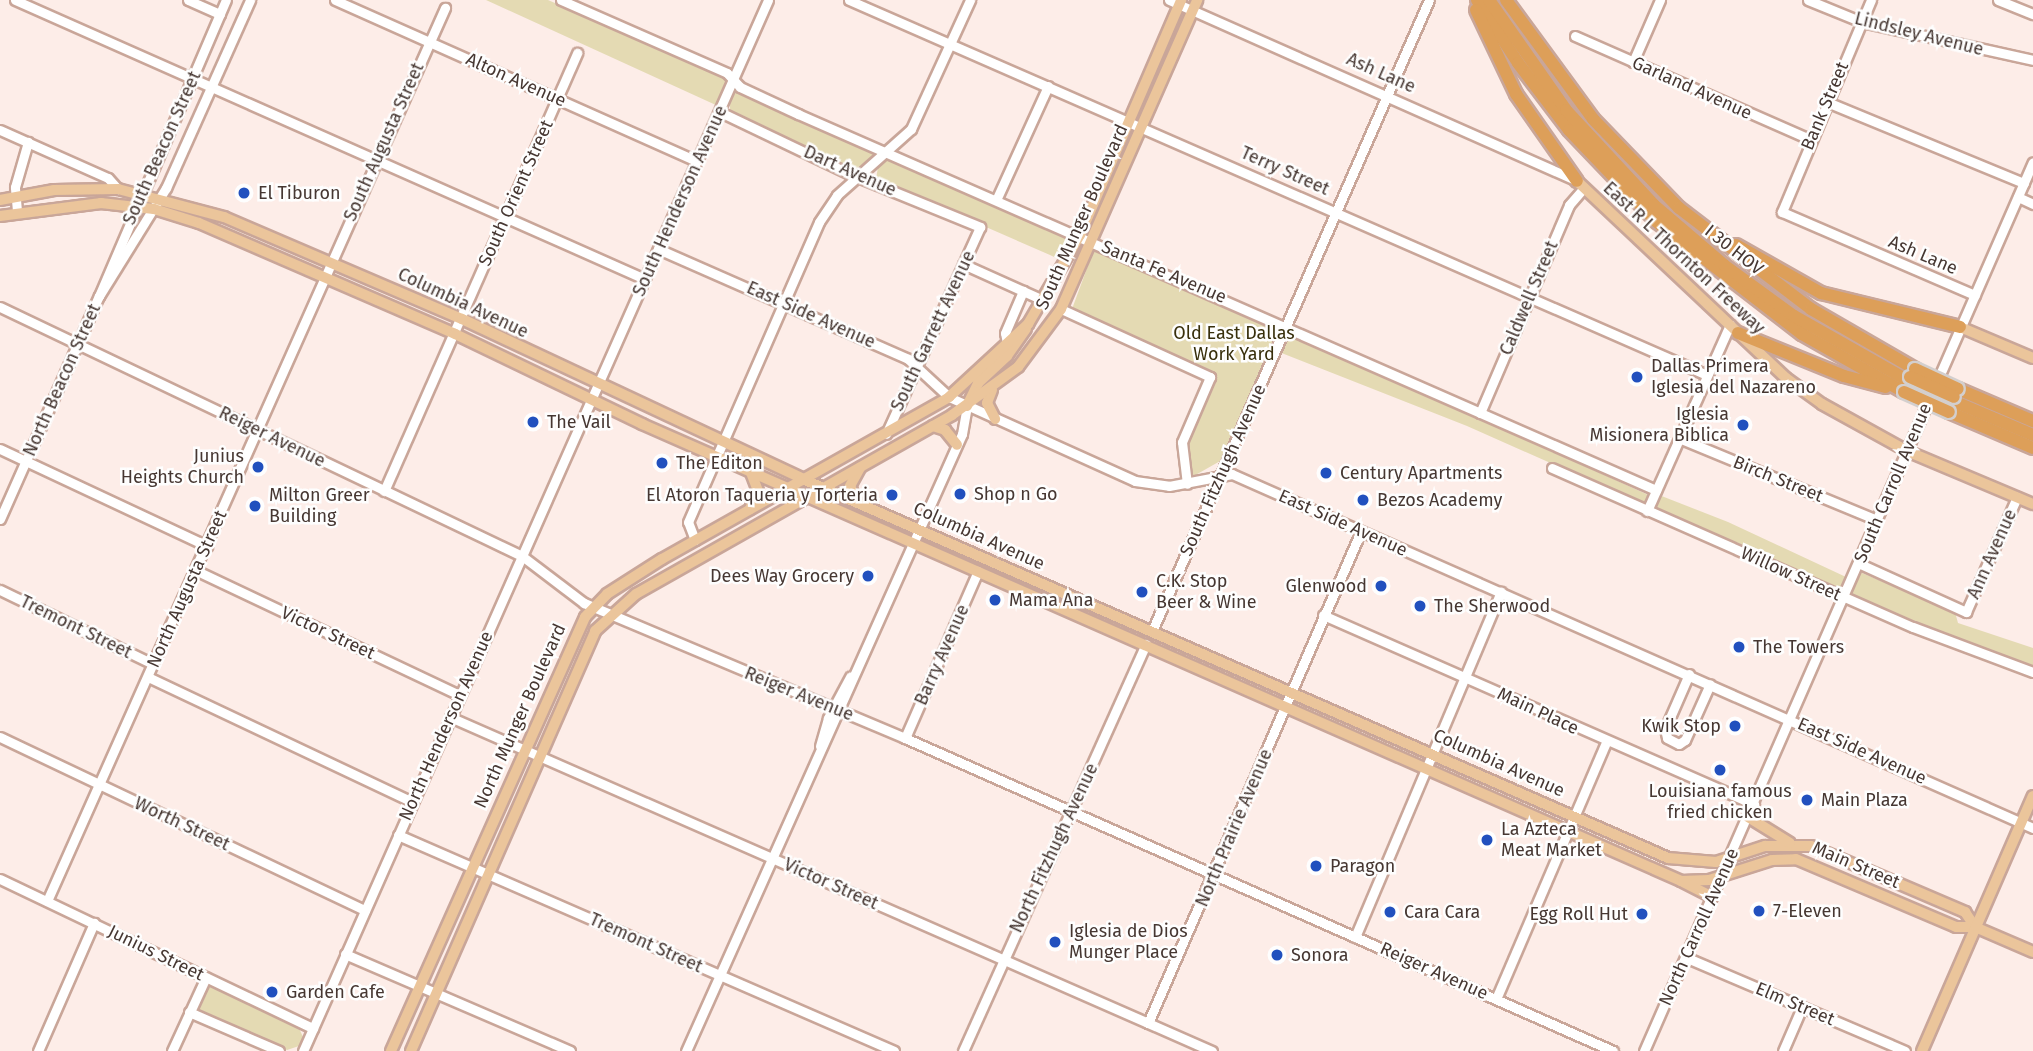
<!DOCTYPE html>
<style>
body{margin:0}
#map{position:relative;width:2033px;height:1051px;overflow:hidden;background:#fdede8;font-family:"Fira Sans",sans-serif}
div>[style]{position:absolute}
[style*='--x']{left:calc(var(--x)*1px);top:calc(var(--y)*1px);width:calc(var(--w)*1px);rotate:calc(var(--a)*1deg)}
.green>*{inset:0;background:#e4dab3}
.roads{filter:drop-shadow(2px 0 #c9a699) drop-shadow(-2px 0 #c9a699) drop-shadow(0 2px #c9a699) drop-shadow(0 -2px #c9a699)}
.minor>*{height:9px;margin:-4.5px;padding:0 4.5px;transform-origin:4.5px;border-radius:4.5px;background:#fff}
.major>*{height:10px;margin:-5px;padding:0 5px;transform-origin:5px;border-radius:5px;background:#ebc59b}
.highway>*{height:12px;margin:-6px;padding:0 6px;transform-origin:6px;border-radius:6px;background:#dd9f59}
.bridges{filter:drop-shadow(2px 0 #d3cfce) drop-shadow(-2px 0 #d3cfce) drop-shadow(0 2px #d3cfce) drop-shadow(0 -2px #d3cfce)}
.highway-bridge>*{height:12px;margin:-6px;padding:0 6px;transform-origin:6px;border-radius:6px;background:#dd9f59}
.dots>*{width:19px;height:19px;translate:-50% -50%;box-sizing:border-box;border:4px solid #fefefe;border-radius:50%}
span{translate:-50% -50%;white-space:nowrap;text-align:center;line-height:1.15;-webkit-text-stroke:5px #fefefe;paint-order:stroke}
.street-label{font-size:18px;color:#463732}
.poi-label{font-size:18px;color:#463732}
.left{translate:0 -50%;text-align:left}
.right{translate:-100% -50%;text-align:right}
.park-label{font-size:18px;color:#382f0b}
</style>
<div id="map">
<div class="green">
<i style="clip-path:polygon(486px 0,548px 0,725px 77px,726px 91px,739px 91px,874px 150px,886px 161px,890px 158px,1277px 328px,1277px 335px,1289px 332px,1655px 498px,1659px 495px,1728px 522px,1846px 577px,1862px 573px,1955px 612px,1958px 623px,2033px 648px,2033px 666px,1914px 623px,1853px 596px,1853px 586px,1837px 590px,1467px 426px,1279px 352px,1282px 344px,1273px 344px,1222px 460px,1192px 477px,1185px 441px,1214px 373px,1072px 309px,1093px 252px,1067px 241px,1058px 259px,1050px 255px,876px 179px,878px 167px,870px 163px,854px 172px,730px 110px,730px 102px,721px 98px,718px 106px)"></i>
<i style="clip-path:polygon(210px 985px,298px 1026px,303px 1037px,299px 1046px,287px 1050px,200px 1012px,198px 1006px)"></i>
</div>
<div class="roads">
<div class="minor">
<i style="--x:15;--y:0;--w:689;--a:23.89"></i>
<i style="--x:188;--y:0;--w:35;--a:24"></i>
<i style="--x:335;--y:0;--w:396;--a:24"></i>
<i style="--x:561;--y:0;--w:181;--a:23.7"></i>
<i style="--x:727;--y:73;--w:19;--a:47"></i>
<i style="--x:740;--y:87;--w:64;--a:25"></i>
<i style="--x:798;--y:114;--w:937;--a:23.66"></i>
<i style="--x:849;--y:0;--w:936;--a:23.61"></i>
<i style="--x:1169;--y:0;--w:446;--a:23.9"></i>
<i style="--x:1808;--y:0;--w:58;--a:22.2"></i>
<i style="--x:1862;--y:22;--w:175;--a:12.5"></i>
<i style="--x:1871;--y:0;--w:230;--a:112.8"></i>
<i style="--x:1782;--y:212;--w:210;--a:23.3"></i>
<i style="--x:1998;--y:0;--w:38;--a:22"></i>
<i style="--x:1575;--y:36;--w:257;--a:23.7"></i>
<i style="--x:1633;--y:62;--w:68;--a:-66.5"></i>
<i style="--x:1827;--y:102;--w:213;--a:22.4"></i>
<i style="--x:720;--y:112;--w:142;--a:25.5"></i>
<i style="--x:848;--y:173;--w:143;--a:22.2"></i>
<i style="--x:980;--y:227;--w:227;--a:114.4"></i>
<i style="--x:0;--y:130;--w:118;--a:24"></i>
<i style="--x:108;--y:178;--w:15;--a:48"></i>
<i style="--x:2018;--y:197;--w:17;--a:25"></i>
<i style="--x:997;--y:198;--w:123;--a:-65.5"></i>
<i style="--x:17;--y:211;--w:24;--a:-95"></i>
<i style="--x:15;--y:187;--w:47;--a:-73.9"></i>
<i style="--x:658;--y:249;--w:273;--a:23.7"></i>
<i style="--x:908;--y:359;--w:56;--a:42.8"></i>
<i style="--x:949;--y:397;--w:204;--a:24.3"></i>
<i style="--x:1135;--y:481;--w:34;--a:8"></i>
<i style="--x:1169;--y:486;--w:64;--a:-10.8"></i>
<i style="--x:1232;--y:474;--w:876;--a:23.84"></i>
<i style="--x:963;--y:264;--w:88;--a:24.2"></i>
<i style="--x:99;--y:296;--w:322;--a:-66.8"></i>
<i style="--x:0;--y:307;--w:578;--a:25.5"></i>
<i style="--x:522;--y:556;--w:78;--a:37.2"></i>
<i style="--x:584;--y:603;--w:348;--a:22.8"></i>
<i style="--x:905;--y:738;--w:774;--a:23.85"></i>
<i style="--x:1061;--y:309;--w:164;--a:24.5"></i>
<i style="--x:1210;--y:377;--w:71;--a:113.3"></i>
<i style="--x:1182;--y:442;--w:42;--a:83.2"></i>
<i style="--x:1007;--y:343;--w:10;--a:-101"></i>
<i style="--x:1005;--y:333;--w:46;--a:-66.8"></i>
<i style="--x:1480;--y:413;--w:226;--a:-66.8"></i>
<i style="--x:1569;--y:205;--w:23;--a:-49"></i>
<i style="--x:1679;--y:438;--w:214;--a:22.5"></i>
<i style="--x:0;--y:449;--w:229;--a:25.1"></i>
<i style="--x:1552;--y:468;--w:394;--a:23.8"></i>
<i style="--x:1913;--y:627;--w:128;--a:20.6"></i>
<i style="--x:384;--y:491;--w:479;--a:-66.2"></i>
<i style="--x:1647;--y:511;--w:204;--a:-66"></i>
<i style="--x:0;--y:519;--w:244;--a:-66.1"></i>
<i style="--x:99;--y:296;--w:127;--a:-58.2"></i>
<i style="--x:166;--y:188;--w:206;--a:-65.9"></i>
<i style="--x:695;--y:540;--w:19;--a:-111"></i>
<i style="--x:688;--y:522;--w:327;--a:-66.4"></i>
<i style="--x:819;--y:222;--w:32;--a:-56"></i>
<i style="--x:837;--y:195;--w:99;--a:-41.7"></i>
<i style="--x:911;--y:129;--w:142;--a:-65.4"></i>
<i style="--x:1858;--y:563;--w:119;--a:24.4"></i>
<i style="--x:1966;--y:612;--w:126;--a:-66.1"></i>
<i style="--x:195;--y:570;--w:293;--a:25.3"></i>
<i style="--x:0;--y:590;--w:170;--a:25.8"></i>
<i style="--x:1323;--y:615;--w:471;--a:23.7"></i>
<i style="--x:1152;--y:631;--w:689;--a:-66.3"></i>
<i style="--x:1689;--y:674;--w:60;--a:113.6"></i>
<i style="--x:1665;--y:729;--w:9;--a:77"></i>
<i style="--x:1667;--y:738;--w:13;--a:27"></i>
<i style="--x:1679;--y:744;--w:7;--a:-34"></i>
<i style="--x:1685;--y:740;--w:61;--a:-65.9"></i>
<i style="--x:148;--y:677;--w:292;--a:25.3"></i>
<i style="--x:450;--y:717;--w:832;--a:23.67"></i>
<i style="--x:0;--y:737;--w:404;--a:25.4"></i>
<i style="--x:905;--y:738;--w:182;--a:-66.4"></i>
<i style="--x:820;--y:746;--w:29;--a:-74"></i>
<i style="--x:828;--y:718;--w:47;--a:-61.8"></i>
<i style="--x:398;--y:835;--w:541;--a:23.53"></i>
<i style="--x:0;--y:879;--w:347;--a:25.5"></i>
<i style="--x:47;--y:901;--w:978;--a:-65.98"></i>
<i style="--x:1355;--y:937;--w:375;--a:-67.1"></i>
<i style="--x:345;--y:954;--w:245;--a:23.3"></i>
<i style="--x:1685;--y:957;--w:239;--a:23.1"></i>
<i style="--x:1496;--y:999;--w:280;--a:-66.8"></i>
<i style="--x:189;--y:1012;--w:98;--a:23.4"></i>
<i style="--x:1148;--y:1023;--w:536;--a:-66.59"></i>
<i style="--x:38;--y:1051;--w:140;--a:-66.4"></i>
<i style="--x:172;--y:1051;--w:81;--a:-65.3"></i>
<i style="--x:303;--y:1051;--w:1149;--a:-66.13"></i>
<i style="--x:686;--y:1051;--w:676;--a:-65.9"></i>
<i style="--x:962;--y:434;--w:28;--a:-80"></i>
<i style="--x:963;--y:1051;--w:446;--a:-65.8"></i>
<i style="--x:1644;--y:1051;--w:970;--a:-66.37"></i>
<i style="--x:1783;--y:1051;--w:48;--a:-66.6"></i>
</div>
<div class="major">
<i style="--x:1577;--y:181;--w:287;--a:43.3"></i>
<i style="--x:1786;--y:378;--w:44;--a:35.8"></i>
<i style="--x:1822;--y:404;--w:97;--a:28.9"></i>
<i style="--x:1907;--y:451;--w:137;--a:22.8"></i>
<i style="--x:0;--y:200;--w:55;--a:-10.5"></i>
<i style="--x:54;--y:190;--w:64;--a:-0.9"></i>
<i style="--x:118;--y:189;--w:110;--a:14.8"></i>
<i style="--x:224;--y:217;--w:259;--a:23.2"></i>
<i style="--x:462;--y:319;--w:379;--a:25.1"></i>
<i style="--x:805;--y:480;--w:942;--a:23.65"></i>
<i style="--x:1668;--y:858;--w:48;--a:4.8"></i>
<i style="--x:1716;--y:862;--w:52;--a:-18.1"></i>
<i style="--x:1765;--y:846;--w:46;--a:0"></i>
<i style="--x:1811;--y:846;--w:168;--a:23.2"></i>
<i style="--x:1965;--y:912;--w:18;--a:56"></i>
<i style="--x:0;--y:216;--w:102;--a:-7.3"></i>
<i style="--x:101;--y:203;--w:53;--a:6.5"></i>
<i style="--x:154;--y:209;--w:47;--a:17.3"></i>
<i style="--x:199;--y:223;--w:279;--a:23.4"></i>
<i style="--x:455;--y:334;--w:208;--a:25.7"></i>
<i style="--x:642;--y:424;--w:1135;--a:23.74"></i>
<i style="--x:1681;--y:881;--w:28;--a:-2"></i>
<i style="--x:1709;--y:880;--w:66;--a:-17.6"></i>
<i style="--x:1772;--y:860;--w:24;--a:-2"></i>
<i style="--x:1796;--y:859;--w:174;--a:23"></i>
<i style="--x:1956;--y:927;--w:19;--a:0"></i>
<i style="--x:1975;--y:927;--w:63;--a:23.3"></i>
<i style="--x:1960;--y:327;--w:79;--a:23"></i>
<i style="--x:992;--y:390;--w:14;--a:111"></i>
<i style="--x:987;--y:403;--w:18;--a:63"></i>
<i style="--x:967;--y:406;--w:25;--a:-64"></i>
<i style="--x:978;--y:383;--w:40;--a:-43"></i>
<i style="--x:1007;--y:356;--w:33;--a:-55"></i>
<i style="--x:933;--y:426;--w:13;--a:18"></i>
<i style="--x:945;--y:430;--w:19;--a:51"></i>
<i style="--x:750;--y:470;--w:22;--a:69"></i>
<i style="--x:758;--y:491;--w:20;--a:114"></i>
<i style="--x:857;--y:503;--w:18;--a:-112"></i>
<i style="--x:850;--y:486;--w:21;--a:-61"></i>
<i style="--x:1748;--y:817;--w:49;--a:31.8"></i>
<i style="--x:1683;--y:882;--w:33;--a:27"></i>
<i style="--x:391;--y:1051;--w:475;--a:-65.9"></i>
<i style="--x:585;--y:617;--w:32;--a:-46"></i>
<i style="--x:607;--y:594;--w:65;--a:-32.5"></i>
<i style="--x:662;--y:559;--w:330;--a:-29.4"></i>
<i style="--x:949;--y:397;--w:108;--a:-42.7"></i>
<i style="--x:1028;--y:324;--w:103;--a:-59.7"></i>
<i style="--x:1080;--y:235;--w:256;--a:-66.7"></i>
<i style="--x:411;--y:1051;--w:459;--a:-66.3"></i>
<i style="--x:595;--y:631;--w:55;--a:-42.1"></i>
<i style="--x:636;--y:594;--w:363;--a:-29.5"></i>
<i style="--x:952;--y:415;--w:82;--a:-36"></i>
<i style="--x:1018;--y:367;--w:72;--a:-53.4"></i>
<i style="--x:1061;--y:309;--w:338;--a:-66.2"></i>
<i style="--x:1922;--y:1051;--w:278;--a:-66.5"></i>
</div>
<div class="highway">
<i style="--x:1477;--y:0;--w:75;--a:56.9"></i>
<i style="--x:1518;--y:63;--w:84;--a:52.7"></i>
<i style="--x:1569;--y:130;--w:127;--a:46.3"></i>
<i style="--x:1657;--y:222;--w:183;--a:37.7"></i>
<i style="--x:1802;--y:334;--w:117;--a:29.6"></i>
<i style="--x:1489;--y:0;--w:134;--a:55"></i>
<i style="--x:1566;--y:110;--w:129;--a:47.2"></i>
<i style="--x:1654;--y:205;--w:92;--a:40.6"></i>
<i style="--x:1724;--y:265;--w:87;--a:36.1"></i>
<i style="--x:1794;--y:316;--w:132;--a:29.5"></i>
<i style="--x:1506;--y:0;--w:147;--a:53.8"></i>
<i style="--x:1593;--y:119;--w:124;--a:46"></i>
<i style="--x:1679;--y:208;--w:166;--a:37.4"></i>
<i style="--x:1811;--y:309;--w:120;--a:30"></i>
<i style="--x:1476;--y:10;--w:93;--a:64.5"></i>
<i style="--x:1516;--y:94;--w:106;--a:55"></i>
<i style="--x:1736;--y:245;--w:98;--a:29.5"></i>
<i style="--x:1821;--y:293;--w:143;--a:13.7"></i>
<i style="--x:1738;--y:333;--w:114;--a:22.1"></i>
<i style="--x:1844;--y:376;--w:43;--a:14.7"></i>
<i style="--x:1958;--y:389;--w:82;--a:23.1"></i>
<i style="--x:1953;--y:401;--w:87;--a:23"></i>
<i style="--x:1949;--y:412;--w:91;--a:23.2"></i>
</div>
</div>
<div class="bridges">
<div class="highway-bridge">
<i style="--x:1915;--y:369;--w:47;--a:24.9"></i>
<i style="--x:1910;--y:377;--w:48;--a:24.4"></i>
<i style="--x:1904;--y:392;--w:49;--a:24"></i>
</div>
</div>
<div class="dots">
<i style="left:244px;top:193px;background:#2150be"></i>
<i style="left:1637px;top:377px;background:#2150be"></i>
<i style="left:533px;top:422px;background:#2150be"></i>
<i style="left:1743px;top:425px;background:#2150be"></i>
<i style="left:662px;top:463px;background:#2150be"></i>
<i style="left:258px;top:467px;background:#2150be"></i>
<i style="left:1326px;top:473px;background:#2150be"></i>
<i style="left:960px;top:494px;background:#2150be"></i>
<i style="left:892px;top:495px;background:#2150be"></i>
<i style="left:1363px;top:500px;background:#2150be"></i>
<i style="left:255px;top:506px;background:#2150be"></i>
<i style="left:868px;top:576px;background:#2150be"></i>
<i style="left:1381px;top:586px;background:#2150be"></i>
<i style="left:1142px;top:592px;background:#2150be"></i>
<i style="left:995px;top:600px;background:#2150be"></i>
<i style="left:1420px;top:606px;background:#2150be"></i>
<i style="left:1739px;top:647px;background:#2150be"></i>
<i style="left:1735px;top:726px;background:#2150be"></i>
<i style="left:1720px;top:770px;background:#2150be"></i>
<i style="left:1807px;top:800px;background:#2150be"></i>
<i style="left:1487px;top:840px;background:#2150be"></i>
<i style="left:1316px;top:866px;background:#2150be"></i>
<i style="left:1759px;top:911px;background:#2150be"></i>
<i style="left:1390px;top:912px;background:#2150be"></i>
<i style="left:1642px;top:914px;background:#2150be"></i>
<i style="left:1055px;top:942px;background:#2150be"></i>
<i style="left:1277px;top:955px;background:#2150be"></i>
<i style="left:272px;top:992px;background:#2150be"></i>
</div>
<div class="street-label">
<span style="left:1919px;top:34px;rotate:14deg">Lindsley Avenue</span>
<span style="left:1381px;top:73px;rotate:24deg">Ash Lane</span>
<span style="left:516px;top:80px;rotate:24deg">Alton Avenue</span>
<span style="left:1692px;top:88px;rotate:24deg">Garland Avenue</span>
<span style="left:1825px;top:106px;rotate:-67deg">Bank Street</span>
<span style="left:384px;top:142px;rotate:-66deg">South Augusta Street</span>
<span style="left:162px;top:148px;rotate:-66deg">South Beacon Street</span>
<span style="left:850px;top:171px;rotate:24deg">Dart Avenue</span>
<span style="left:1285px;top:171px;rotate:24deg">Terry Street</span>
<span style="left:516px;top:193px;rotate:-66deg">South Orient Street</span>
<span style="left:680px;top:201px;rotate:-66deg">South Henderson Avenue</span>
<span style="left:1082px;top:217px;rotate:-66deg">South Munger Boulevard</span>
<span style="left:1734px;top:250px;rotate:38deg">I 30 HOV</span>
<span style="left:1923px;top:255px;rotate:23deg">Ash Lane</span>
<span style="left:1684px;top:258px;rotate:43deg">East R L Thornton Freeway</span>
<span style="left:1164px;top:272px;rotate:23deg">Santa Fe Avenue</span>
<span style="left:1529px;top:298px;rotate:-67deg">Caldwell Street</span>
<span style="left:463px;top:303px;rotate:25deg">Columbia Avenue</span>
<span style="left:811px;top:315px;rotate:24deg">East Side Avenue</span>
<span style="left:933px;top:331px;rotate:-65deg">South Garrett Avenue</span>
<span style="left:62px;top:380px;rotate:-66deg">North Beacon Street</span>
<span style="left:272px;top:437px;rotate:26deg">Reiger Avenue</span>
<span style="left:1223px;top:470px;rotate:-66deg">South Fitzhugh Avenue</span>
<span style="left:1778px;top:479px;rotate:22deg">Birch Street</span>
<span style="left:1893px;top:483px;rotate:-67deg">South Carroll Avenue</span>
<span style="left:1343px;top:523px;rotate:24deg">East Side Avenue</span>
<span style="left:979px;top:536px;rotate:24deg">Columbia Avenue</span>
<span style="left:1992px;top:554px;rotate:-66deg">Ann Avenue</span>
<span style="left:1791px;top:574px;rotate:24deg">Willow Street</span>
<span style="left:187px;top:589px;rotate:-66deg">North Augusta Street</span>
<span style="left:76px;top:627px;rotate:26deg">Tremont Street</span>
<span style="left:328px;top:633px;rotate:25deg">Victor Street</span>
<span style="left:942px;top:655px;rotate:-66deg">Barry Avenue</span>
<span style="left:799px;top:694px;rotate:22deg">Reiger Avenue</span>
<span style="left:1538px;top:711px;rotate:25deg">Main Place</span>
<span style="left:520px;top:716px;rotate:-66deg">North Munger Boulevard</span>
<span style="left:446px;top:726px;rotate:-66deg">North Henderson Avenue</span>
<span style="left:1862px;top:751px;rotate:24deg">East Side Avenue</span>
<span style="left:1499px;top:763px;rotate:24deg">Columbia Avenue</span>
<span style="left:182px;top:824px;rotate:25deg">Worth Street</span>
<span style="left:1234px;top:828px;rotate:-67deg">North Prairie Avenue</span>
<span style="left:1054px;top:848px;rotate:-65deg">North Fitzhugh Avenue</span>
<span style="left:1856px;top:865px;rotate:23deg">Main Street</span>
<span style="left:831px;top:884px;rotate:24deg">Victor Street</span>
<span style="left:1699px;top:927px;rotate:-66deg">North Carroll Avenue</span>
<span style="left:646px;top:943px;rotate:24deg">Tremont Street</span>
<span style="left:156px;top:953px;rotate:26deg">Junius Street</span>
<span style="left:1434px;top:971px;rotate:24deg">Reiger Avenue</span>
<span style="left:1795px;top:1004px;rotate:23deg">Elm Street</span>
</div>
<div class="poi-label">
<span class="left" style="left:258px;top:193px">El Tiburon</span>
<span class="left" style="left:1651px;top:377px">Dallas Primera<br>Iglesia del Nazareno</span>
<span class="right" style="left:1729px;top:425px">Iglesia<br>Misionera Biblica</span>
<span class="left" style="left:547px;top:422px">The Vail</span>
<span class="right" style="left:244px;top:467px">Junius<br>Heights Church</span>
<span class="left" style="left:676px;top:463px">The Editon</span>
<span class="left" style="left:1340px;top:473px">Century Apartments</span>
<span class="left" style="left:974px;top:494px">Shop n Go</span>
<span class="right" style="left:878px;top:495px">El Atoron Taqueria y Torteria</span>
<span class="left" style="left:269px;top:506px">Milton Greer<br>Building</span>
<span class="left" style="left:1377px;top:500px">Bezos Academy</span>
<span class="right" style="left:854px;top:576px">Dees Way Grocery</span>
<span class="left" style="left:1156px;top:592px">C.K. Stop<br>Beer &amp; Wine</span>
<span class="right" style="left:1367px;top:586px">Glenwood</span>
<span class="left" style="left:1009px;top:600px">Mama Ana</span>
<span class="left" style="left:1434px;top:606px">The Sherwood</span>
<span class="left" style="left:1753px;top:647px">The Towers</span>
<span class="right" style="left:1721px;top:726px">Kwik Stop</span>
<span style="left:1720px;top:802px">Louisiana famous<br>fried chicken</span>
<span class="left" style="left:1821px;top:800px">Main Plaza</span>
<span class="left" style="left:1501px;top:840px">La Azteca<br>Meat Market</span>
<span class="left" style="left:1330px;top:866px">Paragon</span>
<span class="left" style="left:1773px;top:911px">7-Eleven</span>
<span class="left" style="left:1404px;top:912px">Cara Cara</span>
<span class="right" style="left:1628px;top:914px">Egg Roll Hut</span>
<span class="left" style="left:1069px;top:942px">Iglesia de Dios<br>Munger Place</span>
<span class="left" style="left:1291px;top:955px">Sonora</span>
<span class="left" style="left:286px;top:992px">Garden Cafe</span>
</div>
<div class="park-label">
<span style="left:1234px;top:344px">Old East Dallas<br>Work Yard</span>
</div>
</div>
